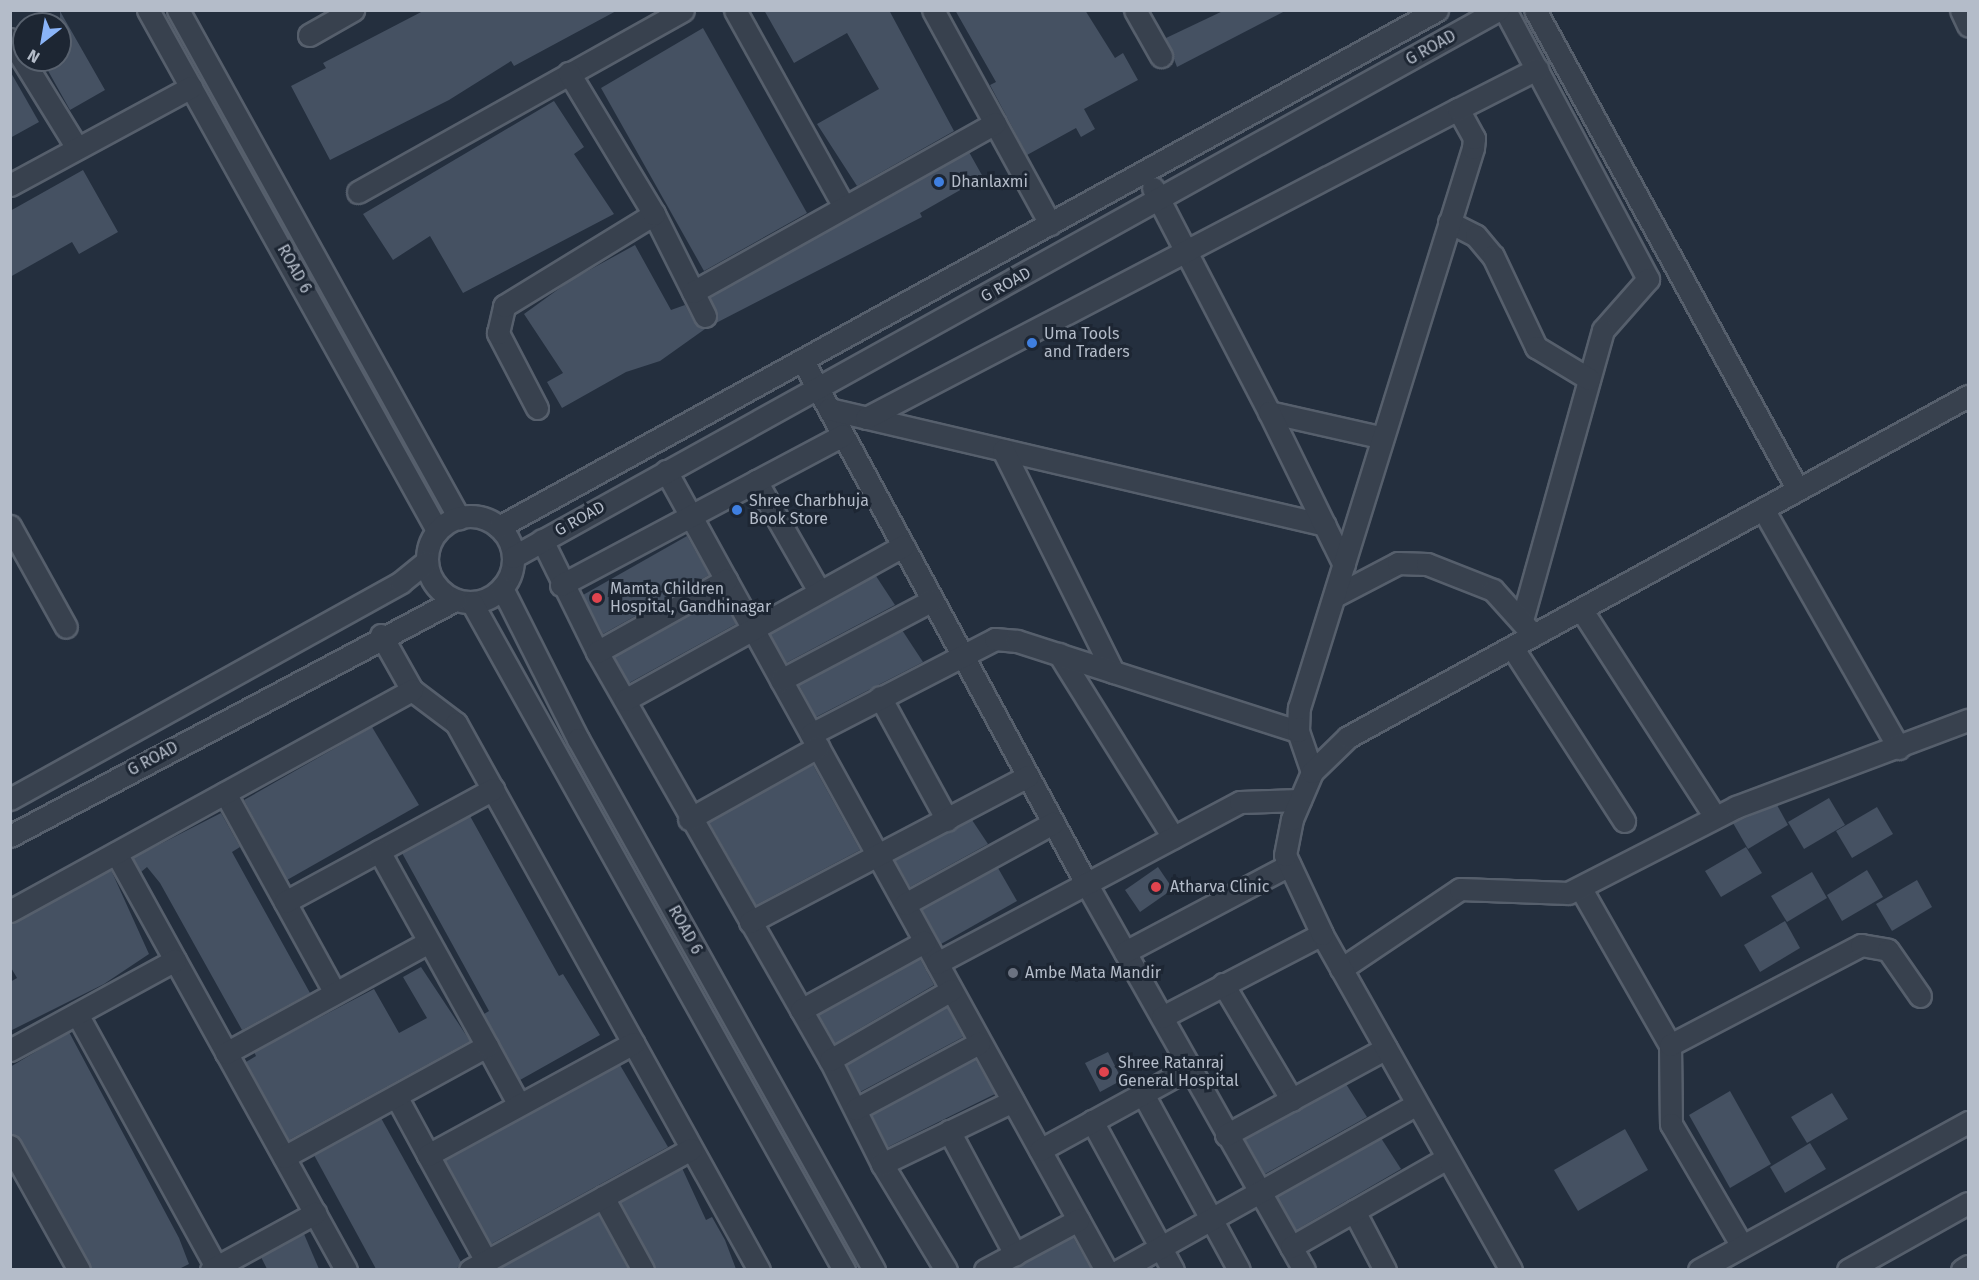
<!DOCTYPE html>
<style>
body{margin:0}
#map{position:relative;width:1979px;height:1280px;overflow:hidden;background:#242f3e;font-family:"Fira Sans",sans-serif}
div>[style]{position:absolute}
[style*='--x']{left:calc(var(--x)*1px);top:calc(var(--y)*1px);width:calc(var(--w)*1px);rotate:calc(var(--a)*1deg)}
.building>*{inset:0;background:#455162}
.roads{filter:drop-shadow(2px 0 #565f6c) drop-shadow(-2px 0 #565f6c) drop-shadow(0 2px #565f6c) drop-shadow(0 -2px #565f6c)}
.minor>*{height:21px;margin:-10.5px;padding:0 10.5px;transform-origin:10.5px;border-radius:10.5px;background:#38414e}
.minor>.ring{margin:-10.5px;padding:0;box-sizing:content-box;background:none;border:21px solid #38414e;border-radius:50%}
.dots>*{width:16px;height:16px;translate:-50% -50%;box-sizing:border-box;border:3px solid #1d2633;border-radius:50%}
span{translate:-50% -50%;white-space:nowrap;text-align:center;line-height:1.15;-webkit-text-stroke:6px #1d2633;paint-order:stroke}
.street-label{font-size:16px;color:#b4bcc9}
.poi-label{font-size:16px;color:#b4bcc9}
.left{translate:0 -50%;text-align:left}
.frame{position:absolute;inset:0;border:12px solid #b4bcc9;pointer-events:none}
.north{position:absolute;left:12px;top:12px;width:60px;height:60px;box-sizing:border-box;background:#1d2633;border:2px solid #59626f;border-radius:50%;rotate:211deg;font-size:16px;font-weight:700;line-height:24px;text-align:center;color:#b4bcc9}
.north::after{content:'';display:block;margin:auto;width:21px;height:27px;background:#8ab4f8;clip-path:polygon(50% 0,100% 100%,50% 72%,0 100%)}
</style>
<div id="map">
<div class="building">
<i style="clip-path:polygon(425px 10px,618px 10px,514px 66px,511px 61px,449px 100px,330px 160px,291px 86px,326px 68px,323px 63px)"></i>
<i style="clip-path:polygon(764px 10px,889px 10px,954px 131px,857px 186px,817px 124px,879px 89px,847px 33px,794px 63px)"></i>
<i style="clip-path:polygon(955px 10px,1085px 10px,1115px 58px,1123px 53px,1138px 80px,1084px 109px,1095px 129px,1081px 137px,1076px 128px,1027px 155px,990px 85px,996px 82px)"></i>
<i style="clip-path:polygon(1225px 10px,1287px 10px,1177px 67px,1166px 38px)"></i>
<i style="clip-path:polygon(60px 11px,105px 90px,70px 110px,42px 60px,60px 60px)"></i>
<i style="clip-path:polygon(703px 28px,807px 213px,704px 271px,601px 88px)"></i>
<i style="clip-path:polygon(10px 71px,39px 122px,10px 138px)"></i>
<i style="clip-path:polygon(554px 101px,584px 147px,574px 154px,614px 214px,463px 293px,430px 236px,393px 260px,363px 214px)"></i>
<i style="clip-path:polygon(969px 152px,983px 177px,920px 213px,922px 217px,716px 323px,710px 297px)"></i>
<i style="clip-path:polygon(83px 170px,118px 232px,79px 254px,72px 242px,10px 277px,10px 211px)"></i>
<i style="clip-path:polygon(635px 245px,671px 310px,685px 305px,694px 322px,705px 329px,660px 361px,626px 372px,562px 408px,547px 382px,563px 373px,524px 314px,571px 280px)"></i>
<i style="clip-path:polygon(687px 536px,709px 575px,603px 634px,583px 595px)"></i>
<i style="clip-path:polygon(876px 576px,895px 605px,786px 663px,770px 634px)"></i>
<i style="clip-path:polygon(721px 597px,736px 624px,629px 683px,614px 657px)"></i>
<i style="clip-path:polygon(902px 630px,923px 662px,816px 717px,799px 685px)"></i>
<i style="clip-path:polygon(372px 727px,419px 805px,287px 880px,244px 800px)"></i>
<i style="clip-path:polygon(813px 765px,860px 850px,756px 905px,709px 822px)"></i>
<i style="clip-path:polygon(1829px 798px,1845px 825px,1804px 849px,1788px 822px)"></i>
<i style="clip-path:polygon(1777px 805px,1788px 825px,1748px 849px,1733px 823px)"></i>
<i style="clip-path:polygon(1877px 807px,1893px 834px,1852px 858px,1836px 831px)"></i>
<i style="clip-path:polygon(221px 813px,240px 847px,232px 852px,310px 993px,242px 1030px,160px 883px,147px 867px,141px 872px,133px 858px)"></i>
<i style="clip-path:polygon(470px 816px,559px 976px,563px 974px,600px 1035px,520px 1080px,484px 1014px,489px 1011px,402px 853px)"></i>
<i style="clip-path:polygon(972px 820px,988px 844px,910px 887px,895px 860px)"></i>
<i style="clip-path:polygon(1746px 847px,1762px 873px,1721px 897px,1705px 871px)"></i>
<i style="clip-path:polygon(1158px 867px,1173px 889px,1140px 912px,1125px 890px)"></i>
<i style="clip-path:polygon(998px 868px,1017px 901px,941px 944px,922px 909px)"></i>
<i style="clip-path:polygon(111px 870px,149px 954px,104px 984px,10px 1031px,10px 982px,17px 978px,10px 966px,10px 924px)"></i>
<i style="clip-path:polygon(1867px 870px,1883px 897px,1842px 921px,1827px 895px)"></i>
<i style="clip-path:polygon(1812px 872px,1827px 898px,1787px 922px,1771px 896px)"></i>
<i style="clip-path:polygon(1917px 880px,1932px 907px,1892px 931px,1876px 904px)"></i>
<i style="clip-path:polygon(1785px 921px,1800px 948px,1760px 972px,1744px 945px)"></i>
<i style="clip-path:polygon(920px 959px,934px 985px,835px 1043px,819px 1015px)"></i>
<i style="clip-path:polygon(421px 967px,470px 1041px,289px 1140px,246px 1062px,256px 1056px,254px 1052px,374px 989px,399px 1033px,427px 1018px,403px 977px)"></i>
<i style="clip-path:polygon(947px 1007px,963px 1037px,860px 1092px,847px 1065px)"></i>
<i style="clip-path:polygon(69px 1032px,179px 1238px,189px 1264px,179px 1269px,92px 1269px,21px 1140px,10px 1133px,10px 1067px)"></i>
<i style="clip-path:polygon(1108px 1052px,1122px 1080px,1100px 1092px,1085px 1063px)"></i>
<i style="clip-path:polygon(975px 1059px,995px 1094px,888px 1147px,872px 1115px)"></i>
<i style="clip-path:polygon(620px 1065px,668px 1147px,491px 1244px,445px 1160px)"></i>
<i style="clip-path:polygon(1346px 1084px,1367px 1117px,1265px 1174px,1245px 1139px)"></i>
<i style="clip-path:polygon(1730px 1091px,1771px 1164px,1730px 1188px,1689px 1115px)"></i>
<i style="clip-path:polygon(1832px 1093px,1848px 1119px,1807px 1143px,1791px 1117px)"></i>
<i style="clip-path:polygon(381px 1118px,461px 1262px,457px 1269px,376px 1269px,314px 1155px)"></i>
<i style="clip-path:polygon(1625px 1129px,1648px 1170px,1578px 1211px,1554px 1170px)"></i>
<i style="clip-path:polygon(1381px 1138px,1401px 1169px,1296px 1230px,1277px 1197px)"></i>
<i style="clip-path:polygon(1810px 1143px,1826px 1169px,1785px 1193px,1770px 1167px)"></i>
<i style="clip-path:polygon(682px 1168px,706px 1220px,712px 1217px,725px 1240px,736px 1269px,656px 1269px,620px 1202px)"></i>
<i style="clip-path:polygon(598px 1214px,628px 1269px,502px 1269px,501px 1268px)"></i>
<i style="clip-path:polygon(304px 1234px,319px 1269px,267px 1269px,261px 1257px)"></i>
<i style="clip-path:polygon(1073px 1237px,1091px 1269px,1013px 1269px,1020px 1265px)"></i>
</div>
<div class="roads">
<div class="minor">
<i style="--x:148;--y:10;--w:595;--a:60.94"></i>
<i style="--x:178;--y:10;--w:581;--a:61.05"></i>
<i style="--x:735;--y:10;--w:225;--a:61"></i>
<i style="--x:933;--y:10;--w:244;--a:61.3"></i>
<i style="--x:1135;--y:10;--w:53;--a:60.5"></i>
<i style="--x:1505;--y:10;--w:305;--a:62"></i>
<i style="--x:1648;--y:279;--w:68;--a:131.4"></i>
<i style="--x:1603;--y:330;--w:302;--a:105.6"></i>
<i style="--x:1535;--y:10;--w:547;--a:61.28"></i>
<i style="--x:1961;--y:10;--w:17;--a:65"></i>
<i style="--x:309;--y:35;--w:51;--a:-29.6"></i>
<i style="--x:10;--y:39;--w:128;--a:58.4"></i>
<i style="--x:10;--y:185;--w:206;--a:-28.4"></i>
<i style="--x:1153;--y:188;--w:252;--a:62.6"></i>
<i style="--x:1269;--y:412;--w:113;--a:12.8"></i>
<i style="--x:358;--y:192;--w:372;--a:-29.2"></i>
<i style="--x:654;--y:214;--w:114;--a:63.4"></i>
<i style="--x:1449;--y:222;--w:30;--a:27"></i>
<i style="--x:1476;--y:236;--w:26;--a:50"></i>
<i style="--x:1493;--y:256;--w:101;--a:64.7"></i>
<i style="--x:1536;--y:347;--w:62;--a:31.1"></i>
<i style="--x:693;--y:292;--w:346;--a:-29.2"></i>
<i style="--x:803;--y:361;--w:594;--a:61.54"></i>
<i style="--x:1086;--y:883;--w:444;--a:60.6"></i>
<i style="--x:537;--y:408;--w:85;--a:-117.5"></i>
<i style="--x:498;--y:333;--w:28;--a:-77"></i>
<i style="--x:504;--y:306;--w:176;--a:-31.5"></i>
<i style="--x:654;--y:214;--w:165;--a:-121.1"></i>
<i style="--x:829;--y:409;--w:509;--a:13.16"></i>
<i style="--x:1269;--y:412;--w:170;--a:63.9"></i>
<i style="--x:866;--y:418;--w:668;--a:-27.56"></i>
<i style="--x:1003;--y:450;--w:248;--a:63.6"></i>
<i style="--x:666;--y:471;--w:912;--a:61.16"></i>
<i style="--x:756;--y:481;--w:127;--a:60.2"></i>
<i style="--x:1763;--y:509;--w:275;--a:60.4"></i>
<i class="ring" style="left:427px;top:516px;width:65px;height:65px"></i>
<i style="--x:10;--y:526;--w:115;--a:61"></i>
<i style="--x:499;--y:527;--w:1071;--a:-28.86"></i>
<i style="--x:542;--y:540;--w:125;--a:63.8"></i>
<i style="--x:597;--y:652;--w:470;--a:60.3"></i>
<i style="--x:830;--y:1060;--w:116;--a:63.4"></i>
<i style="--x:513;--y:557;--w:1127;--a:-29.04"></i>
<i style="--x:561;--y:585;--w:319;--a:-28"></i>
<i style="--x:502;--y:588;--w:169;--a:63.3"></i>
<i style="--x:578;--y:739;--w:608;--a:60.86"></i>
<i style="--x:1335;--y:596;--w:71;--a:-27.6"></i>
<i style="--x:1398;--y:563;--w:29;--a:2"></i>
<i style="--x:1427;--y:564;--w:71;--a:21.5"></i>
<i style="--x:1493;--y:590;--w:52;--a:48.1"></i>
<i style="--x:472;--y:603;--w:764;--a:60.85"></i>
<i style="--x:1581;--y:609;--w:247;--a:57.2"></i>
<i style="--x:381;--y:635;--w:63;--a:60.6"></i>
<i style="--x:412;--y:690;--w:55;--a:36.9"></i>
<i style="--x:456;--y:723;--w:625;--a:61.02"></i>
<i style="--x:1512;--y:647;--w:207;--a:57.2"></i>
<i style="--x:597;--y:652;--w:148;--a:-29.2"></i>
<i style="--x:1059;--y:654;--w:216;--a:58.1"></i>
<i style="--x:781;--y:680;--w:170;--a:-27.8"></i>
<i style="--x:880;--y:697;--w:140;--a:61.4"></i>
<i style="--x:625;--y:700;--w:318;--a:-29"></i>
<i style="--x:811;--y:734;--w:207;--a:-27.3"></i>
<i style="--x:995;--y:639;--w:22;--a:5"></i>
<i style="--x:1017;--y:641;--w:295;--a:17.8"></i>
<i style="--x:1312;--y:772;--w:43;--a:-108.9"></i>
<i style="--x:1298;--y:731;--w:23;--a:-88"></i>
<i style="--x:1299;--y:708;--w:586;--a:-72.74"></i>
<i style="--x:1473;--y:148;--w:10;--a:-84"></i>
<i style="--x:1474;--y:138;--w:33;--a:-119"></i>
<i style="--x:1458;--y:109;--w:89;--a:-26.9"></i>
<i style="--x:225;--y:793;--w:228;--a:61.2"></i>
<i style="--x:10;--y:799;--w:447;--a:-29"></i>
<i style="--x:401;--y:582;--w:32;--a:-39"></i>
<i style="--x:689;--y:819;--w:148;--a:-29.2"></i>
<i style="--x:10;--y:836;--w:504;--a:-27.94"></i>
<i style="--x:116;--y:853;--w:476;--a:61.1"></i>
<i style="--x:1581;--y:889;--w:180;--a:60.3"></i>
<i style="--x:1670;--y:1045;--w:79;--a:89.3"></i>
<i style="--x:1671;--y:1124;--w:141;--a:59.8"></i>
<i style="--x:285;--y:902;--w:237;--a:-28.5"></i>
<i style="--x:905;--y:904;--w:169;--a:-28.7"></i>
<i style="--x:10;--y:911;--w:459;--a:-28.8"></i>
<i style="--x:750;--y:922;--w:314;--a:-27.7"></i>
<i style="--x:1125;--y:952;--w:186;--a:-27.9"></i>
<i style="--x:937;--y:963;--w:343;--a:-28"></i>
<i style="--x:1240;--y:802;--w:60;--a:-1.9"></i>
<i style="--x:1341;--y:969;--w:143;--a:-33.9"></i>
<i style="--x:1460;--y:889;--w:108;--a:2.1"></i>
<i style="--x:1568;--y:893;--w:189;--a:-27.1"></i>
<i style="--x:1736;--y:807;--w:248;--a:-20.6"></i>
<i style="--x:1223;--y:984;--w:135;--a:59.3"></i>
<i style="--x:801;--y:1010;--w:141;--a:-28.9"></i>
<i style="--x:77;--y:1014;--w:289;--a:61.2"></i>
<i style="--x:1162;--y:1017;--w:180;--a:-27.4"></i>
<i style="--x:1670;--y:1045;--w:216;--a:-27.6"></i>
<i style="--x:1861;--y:945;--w:27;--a:10"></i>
<i style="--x:1888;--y:950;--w:56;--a:55.2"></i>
<i style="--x:487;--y:1046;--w:67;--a:61.5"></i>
<i style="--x:10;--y:1050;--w:188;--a:-28.6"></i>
<i style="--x:226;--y:1053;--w:231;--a:-28.7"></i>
<i style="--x:830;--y:1060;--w:140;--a:-30"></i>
<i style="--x:1143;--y:1094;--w:200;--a:61.4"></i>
<i style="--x:396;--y:1096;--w:67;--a:61.5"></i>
<i style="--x:856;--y:1109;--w:140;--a:-28.2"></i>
<i style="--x:1092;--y:1121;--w:170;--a:61.5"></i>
<i style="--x:949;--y:1131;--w:140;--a:61.8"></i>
<i style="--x:1226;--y:1135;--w:182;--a:-28.5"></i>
<i style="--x:10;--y:1146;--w:142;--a:60.9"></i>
<i style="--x:1040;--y:1150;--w:171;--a:-28.7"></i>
<i style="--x:284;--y:1157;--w:231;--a:-28.7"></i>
<i style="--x:487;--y:1046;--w:223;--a:-119"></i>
<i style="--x:603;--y:1197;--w:83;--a:61.3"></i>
<i style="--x:1354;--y:1211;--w:67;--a:62.3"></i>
<i style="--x:1291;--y:1247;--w:180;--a:-29.7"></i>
<i style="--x:486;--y:1261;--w:121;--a:-118.7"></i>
<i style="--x:428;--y:1155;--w:234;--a:-28.6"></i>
<i style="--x:211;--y:1270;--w:119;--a:-28.7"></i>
<i style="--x:470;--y:1270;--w:252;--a:-28.7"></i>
<i style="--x:946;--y:1270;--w:124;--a:-121.1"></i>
<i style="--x:882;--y:1164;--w:145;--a:-25.7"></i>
<i style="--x:985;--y:1270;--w:106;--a:-28.3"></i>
<i style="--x:1120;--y:1270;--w:340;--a:-29.2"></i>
<i style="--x:1511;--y:1270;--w:386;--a:-119.4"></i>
<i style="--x:1322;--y:934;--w:87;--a:-115.1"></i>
<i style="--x:1285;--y:855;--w:37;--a:-79"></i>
<i style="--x:1292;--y:819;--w:51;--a:-66.9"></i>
<i style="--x:1312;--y:772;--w:50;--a:-44.2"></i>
<i style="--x:1348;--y:737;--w:708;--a:-28.81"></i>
<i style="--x:1699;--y:1270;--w:307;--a:-28.8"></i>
<i style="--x:1848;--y:1270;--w:137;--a:-29.2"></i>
<i style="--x:1962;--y:1270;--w:7;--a:-34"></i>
</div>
</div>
<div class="dots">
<i style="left:939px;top:182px;background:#3f7fe0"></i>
<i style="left:1032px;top:343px;background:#3f7fe0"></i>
<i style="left:737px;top:510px;background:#3f7fe0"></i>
<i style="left:597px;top:598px;background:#e0444e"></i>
<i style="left:1156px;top:887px;background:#e0444e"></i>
<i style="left:1013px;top:973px;background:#6b7280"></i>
<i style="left:1104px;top:1072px;background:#e0444e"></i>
</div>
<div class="street-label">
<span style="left:1431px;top:48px;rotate:-29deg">G ROAD</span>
<span style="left:294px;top:269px;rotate:61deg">ROAD 6</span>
<span style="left:1006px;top:285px;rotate:-29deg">G ROAD</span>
<span style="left:580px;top:519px;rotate:-29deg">G ROAD</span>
<span style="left:153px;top:759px;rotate:-28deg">G ROAD</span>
<span style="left:685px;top:930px;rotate:61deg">ROAD 6</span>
</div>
<div class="poi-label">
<span class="left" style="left:951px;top:182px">Dhanlaxmi</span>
<span class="left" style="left:1044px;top:343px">Uma Tools<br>and Traders</span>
<span class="left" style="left:749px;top:510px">Shree Charbhuja<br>Book Store</span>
<span class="left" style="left:610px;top:598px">Mamta Children<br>Hospital, Gandhinagar</span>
<span class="left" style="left:1170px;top:887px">Atharva Clinic</span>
<span class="left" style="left:1025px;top:973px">Ambe Mata Mandir</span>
<span class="left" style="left:1118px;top:1072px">Shree Ratanraj<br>General Hospital</span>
</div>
<div class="frame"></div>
<div class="north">N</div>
</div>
